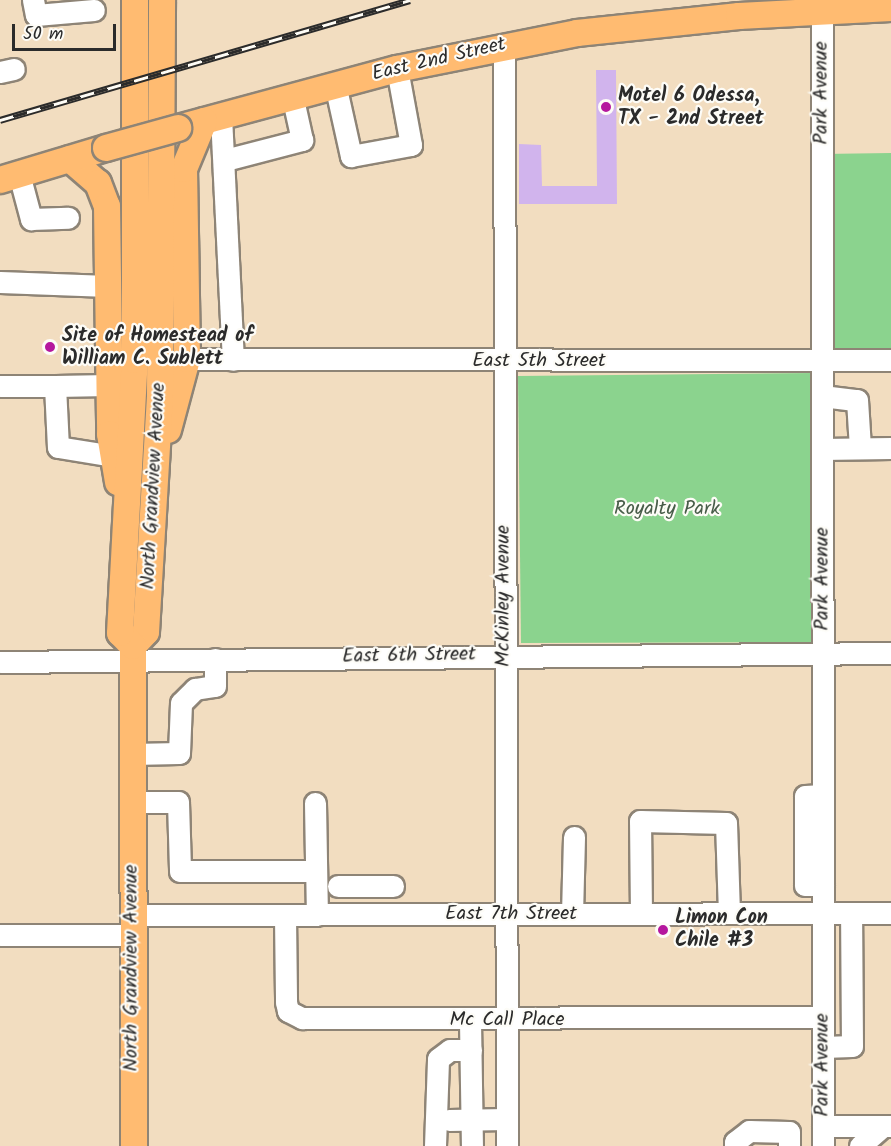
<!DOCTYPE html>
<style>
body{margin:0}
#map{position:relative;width:891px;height:1146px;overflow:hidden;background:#f2ddc0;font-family:Kalam,sans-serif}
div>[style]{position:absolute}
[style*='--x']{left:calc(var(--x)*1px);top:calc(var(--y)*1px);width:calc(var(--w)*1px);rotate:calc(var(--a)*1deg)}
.green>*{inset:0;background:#8bd38e}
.building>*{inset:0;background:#d1b4ed}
.roads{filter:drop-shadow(2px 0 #8e8476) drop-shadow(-2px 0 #8e8476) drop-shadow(0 2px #8e8476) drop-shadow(0 -2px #8e8476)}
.minor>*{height:21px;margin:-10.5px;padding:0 10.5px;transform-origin:10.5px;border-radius:10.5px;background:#fff}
.major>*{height:26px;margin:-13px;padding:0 13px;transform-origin:13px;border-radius:13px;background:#ffbb71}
.rail>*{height:7px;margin-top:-3.5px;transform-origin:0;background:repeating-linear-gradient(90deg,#fdfcf7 0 14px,#2b2b2b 0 28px);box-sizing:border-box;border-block:2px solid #2b2b2b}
.bridges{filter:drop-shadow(2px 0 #8e8476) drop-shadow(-2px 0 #8e8476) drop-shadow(0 2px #8e8476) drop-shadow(0 -2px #8e8476)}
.major-bridge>*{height:26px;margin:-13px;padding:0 13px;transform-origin:13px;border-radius:13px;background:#ffbb71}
.dots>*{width:16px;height:16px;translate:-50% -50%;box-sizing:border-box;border:3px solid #fdfcf7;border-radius:50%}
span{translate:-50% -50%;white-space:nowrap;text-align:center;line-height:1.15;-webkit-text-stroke:4.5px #fdfcf7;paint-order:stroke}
.street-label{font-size:20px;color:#2b2b2b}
.poi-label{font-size:20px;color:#2b2b2b;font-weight:700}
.left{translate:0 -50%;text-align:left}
.park-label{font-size:20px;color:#485d49}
.scale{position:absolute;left:12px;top:24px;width:104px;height:27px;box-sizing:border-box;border:3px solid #2b2b2b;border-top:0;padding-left:8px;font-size:18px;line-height:21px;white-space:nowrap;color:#2b2b2b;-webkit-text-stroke:4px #fdfcf7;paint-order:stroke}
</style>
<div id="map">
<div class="green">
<i style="clip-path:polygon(891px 153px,891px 360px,822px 360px,822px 154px)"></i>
<i style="clip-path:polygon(814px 373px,814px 642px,521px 643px,518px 376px)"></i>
</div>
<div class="building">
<i style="clip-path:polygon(596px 70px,616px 70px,617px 204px,519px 204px,519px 144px,541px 145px,542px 186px,597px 186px)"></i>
</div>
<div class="roads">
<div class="minor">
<i style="--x:33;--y:0;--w:15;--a:79"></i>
<i style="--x:36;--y:15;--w:58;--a:-4.9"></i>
<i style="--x:822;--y:11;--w:1135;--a:89.95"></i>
<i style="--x:504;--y:45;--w:1101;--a:89.84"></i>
<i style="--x:0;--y:72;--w:14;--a:-12"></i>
<i style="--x:335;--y:84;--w:74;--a:77.5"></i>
<i style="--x:351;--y:156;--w:61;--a:-10.4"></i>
<i style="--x:411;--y:145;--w:77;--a:-100.4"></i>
<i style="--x:221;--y:116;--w:244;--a:87.2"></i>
<i style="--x:225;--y:160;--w:80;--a:-14.6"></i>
<i style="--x:302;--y:140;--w:46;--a:-102.5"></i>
<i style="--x:19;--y:174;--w:47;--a:75.1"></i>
<i style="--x:31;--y:219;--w:37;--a:-2"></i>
<i style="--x:0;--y:282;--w:108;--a:2.1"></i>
<i style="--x:187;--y:359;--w:704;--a:0.08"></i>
<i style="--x:0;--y:386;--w:55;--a:0"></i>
<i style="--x:55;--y:386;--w:61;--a:87.2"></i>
<i style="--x:58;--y:447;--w:57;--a:9.1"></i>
<i style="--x:55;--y:386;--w:54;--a:-1.1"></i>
<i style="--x:822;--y:396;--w:35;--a:7"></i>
<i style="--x:857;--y:400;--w:48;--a:86.4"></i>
<i style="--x:822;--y:449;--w:69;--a:-0.8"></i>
<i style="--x:0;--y:662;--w:891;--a:-0.58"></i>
<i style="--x:132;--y:754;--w:47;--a:-1.2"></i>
<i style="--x:179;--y:753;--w:50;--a:-87.7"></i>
<i style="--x:181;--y:703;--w:20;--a:-45"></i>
<i style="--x:195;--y:689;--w:20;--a:-9"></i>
<i style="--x:215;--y:686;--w:27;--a:-90"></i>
<i style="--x:823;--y:795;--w:18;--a:177"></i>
<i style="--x:805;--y:796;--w:89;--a:90"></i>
<i style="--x:805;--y:885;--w:18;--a:0"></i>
<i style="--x:132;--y:802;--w:46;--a:0"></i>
<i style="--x:178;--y:802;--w:69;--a:88.3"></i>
<i style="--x:180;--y:871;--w:136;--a:0"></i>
<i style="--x:315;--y:803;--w:112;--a:89"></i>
<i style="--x:338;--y:886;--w:55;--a:0"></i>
<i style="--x:572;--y:914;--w:77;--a:-88.5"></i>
<i style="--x:641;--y:914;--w:93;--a:-90.6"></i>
<i style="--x:640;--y:821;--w:86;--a:1.3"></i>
<i style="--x:726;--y:823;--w:90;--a:88.1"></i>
<i style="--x:131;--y:915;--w:760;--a:-0.15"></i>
<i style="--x:285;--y:916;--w:86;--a:89.3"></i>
<i style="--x:286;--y:1002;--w:9;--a:77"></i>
<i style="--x:288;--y:1011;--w:16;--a:27"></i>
<i style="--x:302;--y:1018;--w:521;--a:-0.11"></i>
<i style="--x:0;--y:935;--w:131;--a:0"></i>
<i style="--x:470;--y:1021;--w:125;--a:89.1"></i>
<i style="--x:823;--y:1047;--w:29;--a:-2"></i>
<i style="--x:852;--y:1046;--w:133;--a:-90.4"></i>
<i style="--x:449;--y:1120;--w:58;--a:-1"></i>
<i style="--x:823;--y:1126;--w:68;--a:0"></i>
<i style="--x:435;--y:1146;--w:87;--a:-88"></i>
<i style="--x:438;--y:1059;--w:15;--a:-37"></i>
<i style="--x:450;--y:1050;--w:21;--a:0"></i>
<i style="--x:735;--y:1146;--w:4;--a:-90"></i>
<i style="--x:735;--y:1142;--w:18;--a:-38"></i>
<i style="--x:749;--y:1131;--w:40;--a:1.4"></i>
<i style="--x:789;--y:1132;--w:14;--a:90"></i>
<i style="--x:860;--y:1146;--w:30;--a:-41"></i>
</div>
<div class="major">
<i style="--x:178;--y:128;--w:227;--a:-15.1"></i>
<i style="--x:397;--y:69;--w:184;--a:-11.3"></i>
<i style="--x:577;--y:33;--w:163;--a:-6"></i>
<i style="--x:739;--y:16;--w:152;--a:-3"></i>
<i style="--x:70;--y:159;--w:37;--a:41"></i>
<i style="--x:98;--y:183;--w:25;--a:69"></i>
<i style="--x:107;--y:206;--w:228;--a:89.2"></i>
<i style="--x:110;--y:434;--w:49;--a:80.5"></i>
<i style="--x:0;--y:180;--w:111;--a:-16.8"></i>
<i style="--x:168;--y:430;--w:73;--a:-75"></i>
<i style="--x:187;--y:359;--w:190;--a:-90.9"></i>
<i style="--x:184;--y:169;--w:52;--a:-67.4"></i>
<i style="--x:133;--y:646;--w:19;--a:-47"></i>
<i style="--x:146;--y:632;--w:237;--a:-86.6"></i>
<i style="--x:160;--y:395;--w:395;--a:-89.7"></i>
<i style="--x:134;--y:1146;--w:500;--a:-90.11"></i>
<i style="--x:133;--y:646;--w:18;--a:-135"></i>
<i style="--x:120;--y:633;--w:273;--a:-86.9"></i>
<i style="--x:135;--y:360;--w:360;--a:-90"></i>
</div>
</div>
<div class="rail">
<i style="--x:0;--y:120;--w:427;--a:-16.3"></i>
</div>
<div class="bridges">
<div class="major-bridge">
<i style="--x:106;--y:148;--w:75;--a:-15.5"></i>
</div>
</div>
<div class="dots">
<i style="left:606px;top:107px;background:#b5179e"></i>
<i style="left:50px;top:347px;background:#b5179e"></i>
<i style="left:663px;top:930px;background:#b5179e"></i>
</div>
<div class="street-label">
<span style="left:439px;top:60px;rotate:-13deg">East 2nd Street</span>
<span style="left:822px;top:93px;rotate:-90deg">Park Avenue</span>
<span style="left:539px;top:361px">East 5th Street</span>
<span style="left:154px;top:486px;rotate:-87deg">North Grandview Avenue</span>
<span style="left:823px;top:579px;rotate:-90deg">Park Avenue</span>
<span style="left:504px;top:596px;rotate:-90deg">McKinley Avenue</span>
<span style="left:409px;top:656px;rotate:-1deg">East 6th Street</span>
<span style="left:511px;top:914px">East 7th Street</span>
<span style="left:132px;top:968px;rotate:-90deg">North Grandview Avenue</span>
<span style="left:507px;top:1020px">Mc Call Place</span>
<span style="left:823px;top:1065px;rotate:-90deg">Park Avenue</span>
</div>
<div class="poi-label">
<span class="left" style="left:618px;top:108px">Motel 6 Odessa,<br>TX - 2nd Street</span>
<span class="left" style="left:62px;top:348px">Site of Homestead of<br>William C. Sublett</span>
<span class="left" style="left:675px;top:930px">Limon Con<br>Chile #3</span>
</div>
<div class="park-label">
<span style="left:667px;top:509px">Royalty Park</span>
</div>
<div class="scale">50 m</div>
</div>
